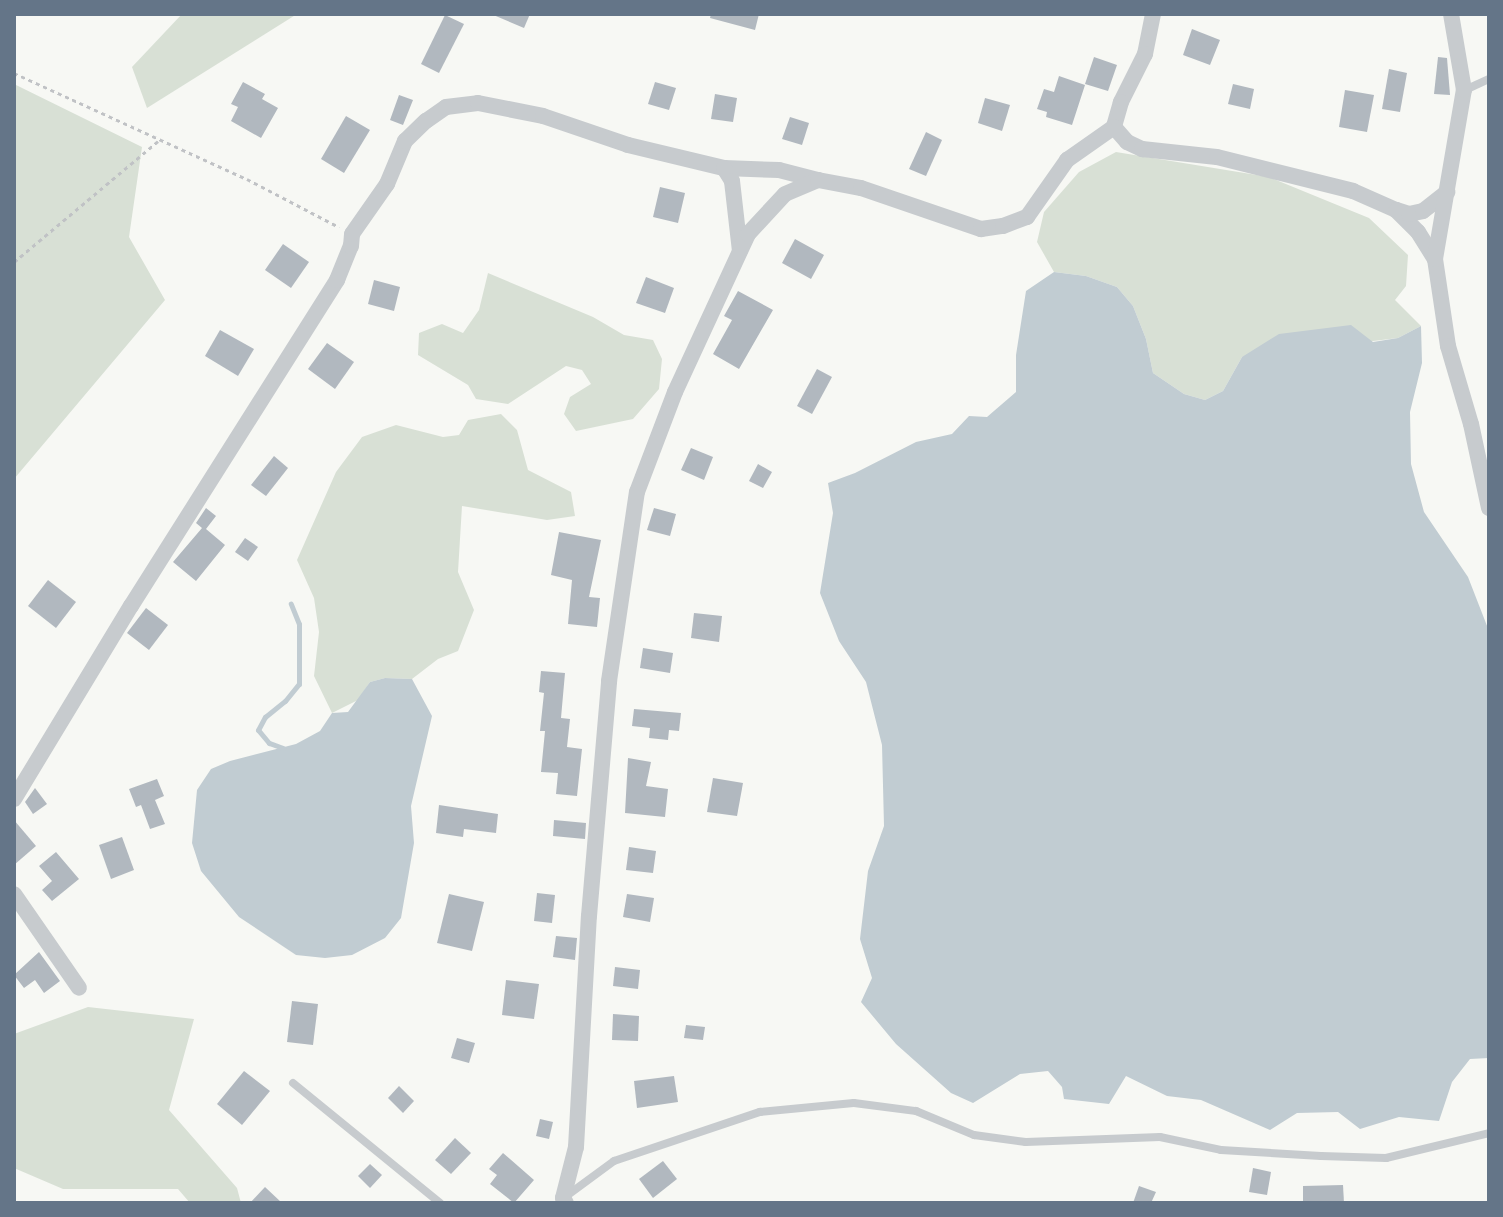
<!DOCTYPE html>
<style>
body{margin:0}
#map{position:relative;width:1503px;height:1217px;overflow:hidden;background:#f7f8f4;font-family:"Exo 2",sans-serif}
div>[style]{position:absolute}
[style*='--x']{left:calc(var(--x)*1px);top:calc(var(--y)*1px);width:calc(var(--w)*1px);rotate:calc(var(--a)*1deg)}
.green>*{inset:0;background:#d8e0d5}
.water>*{inset:0;background:#c1ccd2}
.stream>*{height:5px;margin:-2.5px;padding:0 2.5px;transform-origin:2.5px;border-radius:2.5px;background:#c1ccd2}
.building>*{inset:0;background:#b1b8bf}
.path>*{height:3px;margin-top:-1.5px;transform-origin:0;background:repeating-linear-gradient(90deg,#c0c2c5 0 4px,transparent 0 8px)}
.service>*{height:8px;margin:-4px;padding:0 4px;transform-origin:4px;border-radius:4px;background:#c7cbce}
.minor>*{height:16px;margin:-8px;padding:0 8px;transform-origin:8px;border-radius:8px;background:#c7cbce}
span{translate:-50% -50%;white-space:nowrap;text-align:center;line-height:1.15;-webkit-text-stroke:8px #fff;paint-order:stroke}
.frame{position:absolute;inset:0;border:16px solid #647588;pointer-events:none}
</style>
<div id="map">
<div class="green">
<i style="clip-path:polygon(182px 14px,297px 14px,147px 108px,132px 67px)"></i>
<i style="clip-path:polygon(14px 84px,142px 147px,129px 237px,165px 300px,14px 479px)"></i>
<i style="clip-path:polygon(1116px 152px,1269px 177px,1369px 218px,1408px 255px,1406px 286px,1395px 300px,1421px 326px,1398px 338px,1242px 357px,1223px 391px,1205px 400px,1184px 394px,1153px 373px,1146px 339px,1133px 306px,1117px 287px,1086px 276px,1054px 272px,1037px 242px,1044px 212px,1079px 172px)"></i>
<i style="clip-path:polygon(488px 273px,593px 317px,624px 335px,653px 340px,662px 359px,659px 389px,633px 419px,576px 431px,564px 414px,570px 397px,591px 384px,582px 370px,566px 366px,508px 404px,476px 399px,468px 385px,418px 355px,419px 333px,442px 324px,463px 333px,479px 310px)"></i>
<i style="clip-path:polygon(501px 414px,517px 430px,528px 470px,571px 492px,575px 516px,547px 520px,462px 506px,458px 572px,474px 610px,458px 651px,438px 659px,412px 679px,385px 678px,370px 682px,358px 700px,332px 713px,314px 676px,319px 632px,314px 598px,297px 560px,336px 472px,362px 437px,396px 425px,443px 437px,459px 435px,468px 420px)"></i>
<i style="clip-path:polygon(88px 1007px,194px 1019px,169px 1110px,237px 1188px,241px 1203px,190px 1203px,178px 1189px,63px 1189px,14px 1168px,14px 1034px)"></i>
</div>
<div class="water">
<i style="clip-path:polygon(1054px 272px,1086px 276px,1117px 287px,1133px 306px,1146px 339px,1153px 373px,1184px 394px,1205px 400px,1223px 391px,1242px 357px,1279px 334px,1351px 325px,1373px 342px,1398px 338px,1421px 326px,1422px 363px,1410px 412px,1411px 464px,1424px 512px,1468px 577px,1489px 631px,1489px 1058px,1470px 1059px,1452px 1082px,1439px 1121px,1399px 1117px,1360px 1129px,1338px 1112px,1297px 1113px,1270px 1130px,1201px 1100px,1167px 1096px,1126px 1076px,1109px 1104px,1064px 1099px,1062px 1087px,1048px 1071px,1020px 1074px,973px 1103px,951px 1093px,896px 1044px,861px 1002px,872px 978px,860px 939px,868px 871px,884px 826px,882px 745px,866px 682px,839px 641px,820px 593px,833px 513px,828px 483px,855px 473px,916px 442px,952px 434px,969px 416px,987px 417px,1016px 392px,1016px 355px,1026px 291px)"></i>
<i style="clip-path:polygon(385px 678px,412px 679px,432px 716px,411px 806px,414px 843px,401px 918px,385px 938px,352px 955px,325px 958px,296px 955px,239px 917px,201px 871px,192px 843px,197px 790px,211px 769px,230px 761px,296px 744px,320px 731px,332px 713px,348px 712px,370px 682px)"></i>
</div>
<div class="stream">
<i style="--x:283;--y:748;--w:15;--a:-160"></i>
<i style="--x:269;--y:743;--w:17;--a:-130"></i>
<i style="--x:258;--y:730;--w:15;--a:-62"></i>
<i style="--x:265;--y:717;--w:26;--a:-39"></i>
<i style="--x:285;--y:701;--w:22;--a:-51"></i>
<i style="--x:299;--y:684;--w:60;--a:-90"></i>
<i style="--x:299;--y:624;--w:22;--a:-112"></i>
</div>
<div class="building">
<i style="clip-path:polygon(491px 14px,530px 14px,524px 28px)"></i>
<i style="clip-path:polygon(711px 14px,759px 14px,755px 30px,710px 18px)"></i>
<i style="clip-path:polygon(445px 15px,464px 24px,439px 73px,421px 64px)"></i>
<i style="clip-path:polygon(1192px 29px,1220px 40px,1210px 65px,1183px 55px)"></i>
<i style="clip-path:polygon(1094px 57px,1117px 65px,1108px 91px,1085px 84px)"></i>
<i style="clip-path:polygon(1438px 57px,1447px 58px,1450px 95px,1434px 94px)"></i>
<i style="clip-path:polygon(1389px 69px,1407px 73px,1400px 112px,1382px 109px)"></i>
<i style="clip-path:polygon(1059px 76px,1085px 85px,1072px 125px,1046px 117px,1047px 112px,1037px 109px,1044px 89px,1054px 92px)"></i>
<i style="clip-path:polygon(243px 82px,265px 94px,262px 99px,278px 108px,261px 138px,231px 121px,238px 107px,231px 104px)"></i>
<i style="clip-path:polygon(655px 82px,676px 88px,669px 110px,648px 104px)"></i>
<i style="clip-path:polygon(1233px 84px,1254px 89px,1250px 109px,1228px 104px)"></i>
<i style="clip-path:polygon(1345px 90px,1374px 95px,1367px 132px,1339px 127px)"></i>
<i style="clip-path:polygon(715px 94px,737px 98px,733px 122px,711px 119px)"></i>
<i style="clip-path:polygon(399px 95px,413px 100px,403px 125px,390px 120px)"></i>
<i style="clip-path:polygon(985px 98px,1010px 105px,1002px 131px,978px 123px)"></i>
<i style="clip-path:polygon(346px 116px,370px 130px,344px 173px,321px 159px)"></i>
<i style="clip-path:polygon(790px 117px,809px 123px,802px 145px,782px 139px)"></i>
<i style="clip-path:polygon(926px 132px,942px 140px,926px 176px,909px 169px)"></i>
<i style="clip-path:polygon(660px 187px,685px 193px,678px 223px,653px 217px)"></i>
<i style="clip-path:polygon(795px 239px,824px 255px,811px 279px,782px 263px)"></i>
<i style="clip-path:polygon(283px 244px,309px 262px,291px 288px,265px 270px)"></i>
<i style="clip-path:polygon(646px 277px,674px 288px,665px 313px,636px 303px)"></i>
<i style="clip-path:polygon(374px 280px,400px 287px,394px 311px,368px 304px)"></i>
<i style="clip-path:polygon(738px 291px,773px 310px,739px 369px,713px 354px,732px 320px,724px 316px)"></i>
<i style="clip-path:polygon(220px 330px,254px 349px,238px 376px,205px 356px)"></i>
<i style="clip-path:polygon(327px 343px,354px 362px,335px 389px,308px 369px)"></i>
<i style="clip-path:polygon(817px 369px,832px 377px,812px 414px,797px 406px)"></i>
<i style="clip-path:polygon(691px 448px,713px 457px,704px 480px,681px 470px)"></i>
<i style="clip-path:polygon(274px 456px,288px 468px,266px 496px,251px 485px)"></i>
<i style="clip-path:polygon(758px 464px,772px 472px,763px 488px,749px 481px)"></i>
<i style="clip-path:polygon(206px 508px,216px 516px,206px 529px,225px 545px,196px 581px,173px 562px,202px 528px,196px 523px)"></i>
<i style="clip-path:polygon(654px 508px,676px 514px,670px 536px,647px 530px)"></i>
<i style="clip-path:polygon(559px 532px,601px 540px,589px 597px,600px 598px,597px 627px,568px 624px,572px 580px,551px 575px)"></i>
<i style="clip-path:polygon(245px 538px,258px 547px,248px 561px,235px 552px)"></i>
<i style="clip-path:polygon(48px 580px,76px 602px,56px 628px,28px 606px)"></i>
<i style="clip-path:polygon(146px 608px,168px 625px,149px 650px,127px 633px)"></i>
<i style="clip-path:polygon(694px 613px,722px 616px,719px 642px,691px 638px)"></i>
<i style="clip-path:polygon(643px 648px,673px 653px,670px 673px,640px 668px)"></i>
<i style="clip-path:polygon(541px 671px,565px 673px,561px 718px,570px 719px,567px 747px,582px 749px,577px 796px,556px 794px,558px 773px,541px 772px,545px 731px,540px 731px,544px 693px,539px 692px)"></i>
<i style="clip-path:polygon(634px 709px,681px 713px,679px 731px,669px 730px,668px 740px,649px 738px,650px 728px,632px 726px)"></i>
<i style="clip-path:polygon(628px 758px,651px 762px,646px 786px,668px 789px,665px 817px,625px 813px)"></i>
<i style="clip-path:polygon(713px 778px,743px 783px,737px 816px,707px 812px)"></i>
<i style="clip-path:polygon(157px 779px,164px 796px,155px 800px,165px 824px,150px 829px,141px 805px,136px 807px,129px 789px)"></i>
<i style="clip-path:polygon(35px 788px,47px 804px,33px 814px,25px 802px)"></i>
<i style="clip-path:polygon(439px 805px,498px 814px,496px 833px,464px 829px,463px 837px,436px 833px)"></i>
<i style="clip-path:polygon(14px 820px,36px 846px,14px 865px)"></i>
<i style="clip-path:polygon(554px 820px,586px 823px,585px 839px,553px 836px)"></i>
<i style="clip-path:polygon(122px 837px,134px 870px,111px 879px,99px 845px)"></i>
<i style="clip-path:polygon(629px 847px,656px 851px,653px 873px,626px 870px)"></i>
<i style="clip-path:polygon(56px 852px,79px 879px,52px 901px,42px 890px,52px 881px,39px 866px)"></i>
<i style="clip-path:polygon(537px 893px,555px 895px,552px 923px,534px 921px)"></i>
<i style="clip-path:polygon(449px 894px,484px 902px,472px 951px,437px 943px)"></i>
<i style="clip-path:polygon(627px 894px,654px 898px,650px 922px,623px 917px)"></i>
<i style="clip-path:polygon(556px 936px,577px 938px,575px 960px,553px 957px)"></i>
<i style="clip-path:polygon(39px 952px,60px 981px,44px 993px,35px 980px,24px 988px,14px 975px)"></i>
<i style="clip-path:polygon(615px 967px,640px 970px,638px 989px,613px 986px)"></i>
<i style="clip-path:polygon(506px 980px,539px 984px,534px 1019px,502px 1015px)"></i>
<i style="clip-path:polygon(292px 1001px,318px 1004px,313px 1045px,287px 1042px)"></i>
<i style="clip-path:polygon(613px 1014px,639px 1016px,638px 1041px,612px 1040px)"></i>
<i style="clip-path:polygon(686px 1025px,705px 1027px,703px 1040px,684px 1038px)"></i>
<i style="clip-path:polygon(457px 1038px,475px 1043px,469px 1063px,451px 1058px)"></i>
<i style="clip-path:polygon(244px 1071px,270px 1091px,242px 1125px,217px 1104px)"></i>
<i style="clip-path:polygon(674px 1076px,678px 1102px,637px 1108px,634px 1081px)"></i>
<i style="clip-path:polygon(399px 1086px,414px 1101px,403px 1113px,388px 1098px)"></i>
<i style="clip-path:polygon(540px 1119px,553px 1122px,549px 1139px,536px 1136px)"></i>
<i style="clip-path:polygon(455px 1138px,471px 1153px,451px 1174px,435px 1160px)"></i>
<i style="clip-path:polygon(503px 1153px,534px 1180px,514px 1203px,490px 1184px,497px 1175px,489px 1169px)"></i>
<i style="clip-path:polygon(663px 1161px,677px 1179px,653px 1198px,639px 1179px)"></i>
<i style="clip-path:polygon(370px 1164px,382px 1175px,370px 1188px,358px 1176px)"></i>
<i style="clip-path:polygon(1253px 1168px,1271px 1172px,1267px 1195px,1249px 1192px)"></i>
<i style="clip-path:polygon(1343px 1185px,1344px 1203px,1303px 1203px,1303px 1186px)"></i>
<i style="clip-path:polygon(1139px 1186px,1156px 1192px,1151px 1203px,1133px 1203px)"></i>
<i style="clip-path:polygon(265px 1187px,282px 1203px,250px 1203px)"></i>
</div>
<div class="path">
<i style="--x:14;--y:73;--w:256;--a:24.5"></i>
<i style="--x:247;--y:179;--w:104;--a:27.6"></i>
<i style="--x:14;--y:262;--w:188;--a:-40"></i>
</div>
<div class="service">
<i style="--x:1465;--y:90;--w:26;--a:-25"></i>
<i style="--x:293;--y:1083;--w:190;--a:39.2"></i>
<i style="--x:565;--y:1197;--w:61;--a:-36.3"></i>
<i style="--x:614;--y:1161;--w:154;--a:-18.6"></i>
<i style="--x:760;--y:1112;--w:94;--a:-5.5"></i>
<i style="--x:854;--y:1103;--w:63;--a:7.4"></i>
<i style="--x:916;--y:1111;--w:63;--a:22.5"></i>
<i style="--x:974;--y:1135;--w:52;--a:7.7"></i>
<i style="--x:1026;--y:1142;--w:134;--a:-2.1"></i>
<i style="--x:1160;--y:1137;--w:62;--a:12"></i>
<i style="--x:1221;--y:1150;--w:100;--a:3.4"></i>
<i style="--x:1321;--y:1156;--w:65;--a:1.8"></i>
<i style="--x:1386;--y:1158;--w:106;--a:-13.6"></i>
</div>
<div class="minor">
<i style="--x:1153;--y:14;--w:41;--a:101.3"></i>
<i style="--x:1145;--y:54;--w:54;--a:116.6"></i>
<i style="--x:1121;--y:102;--w:26;--a:106"></i>
<i style="--x:1114;--y:127;--w:20;--a:49"></i>
<i style="--x:1127;--y:142;--w:17;--a:25"></i>
<i style="--x:1142;--y:149;--w:75;--a:6.1"></i>
<i style="--x:1217;--y:157;--w:140;--a:14"></i>
<i style="--x:1353;--y:191;--w:47;--a:23.8"></i>
<i style="--x:1396;--y:210;--w:31;--a:45"></i>
<i style="--x:1418;--y:232;--w:32;--a:58"></i>
<i style="--x:1435;--y:259;--w:88;--a:81.5"></i>
<i style="--x:1448;--y:346;--w:81;--a:73.6"></i>
<i style="--x:1471;--y:424;--w:86;--a:77.9"></i>
<i style="--x:724;--y:168;--w:55;--a:2.1"></i>
<i style="--x:779;--y:170;--w:40;--a:14.4"></i>
<i style="--x:1397;--y:210;--w:13;--a:18"></i>
<i style="--x:1409;--y:214;--w:14;--a:-12"></i>
<i style="--x:1423;--y:211;--w:31;--a:-38"></i>
<i style="--x:1435;--y:259;--w:171;--a:-80.3"></i>
<i style="--x:1464;--y:90;--w:77;--a:-99.7"></i>
<i style="--x:14;--y:799;--w:226;--a:-58.8"></i>
<i style="--x:131;--y:606;--w:386;--a:-57.7"></i>
<i style="--x:337;--y:280;--w:37;--a:-68"></i>
<i style="--x:351;--y:246;--w:12;--a:-85"></i>
<i style="--x:352;--y:234;--w:61;--a:-55"></i>
<i style="--x:387;--y:184;--w:47;--a:-67.3"></i>
<i style="--x:405;--y:141;--w:29;--a:-44"></i>
<i style="--x:426;--y:121;--w:24;--a:-35"></i>
<i style="--x:446;--y:107;--w:32;--a:-7"></i>
<i style="--x:478;--y:103;--w:66;--a:11.3"></i>
<i style="--x:543;--y:116;--w:90;--a:18.8"></i>
<i style="--x:628;--y:145;--w:99;--a:13.5"></i>
<i style="--x:724;--y:168;--w:15;--a:58"></i>
<i style="--x:732;--y:181;--w:70;--a:83.5"></i>
<i style="--x:14;--y:894;--w:114;--a:55.3"></i>
<i style="--x:566;--y:1203;--w:6;--a:-121"></i>
<i style="--x:563;--y:1198;--w:53;--a:-75.7"></i>
<i style="--x:576;--y:1147;--w:231;--a:-86.8"></i>
<i style="--x:589;--y:916;--w:236;--a:-85.1"></i>
<i style="--x:609;--y:681;--w:191;--a:-81.6"></i>
<i style="--x:637;--y:492;--w:107;--a:-69.2"></i>
<i style="--x:675;--y:392;--w:174;--a:-65.2"></i>
<i style="--x:748;--y:234;--w:54;--a:-47.2"></i>
<i style="--x:785;--y:194;--w:36;--a:-23"></i>
<i style="--x:818;--y:180;--w:44;--a:10.5"></i>
<i style="--x:861;--y:188;--w:127;--a:18.9"></i>
<i style="--x:981;--y:229;--w:22;--a:-8"></i>
<i style="--x:1003;--y:226;--w:26;--a:-21"></i>
<i style="--x:1027;--y:217;--w:70;--a:-54.9"></i>
<i style="--x:1067;--y:160;--w:57;--a:-35.1"></i>
</div>
<div class="frame"></div>
</div>
